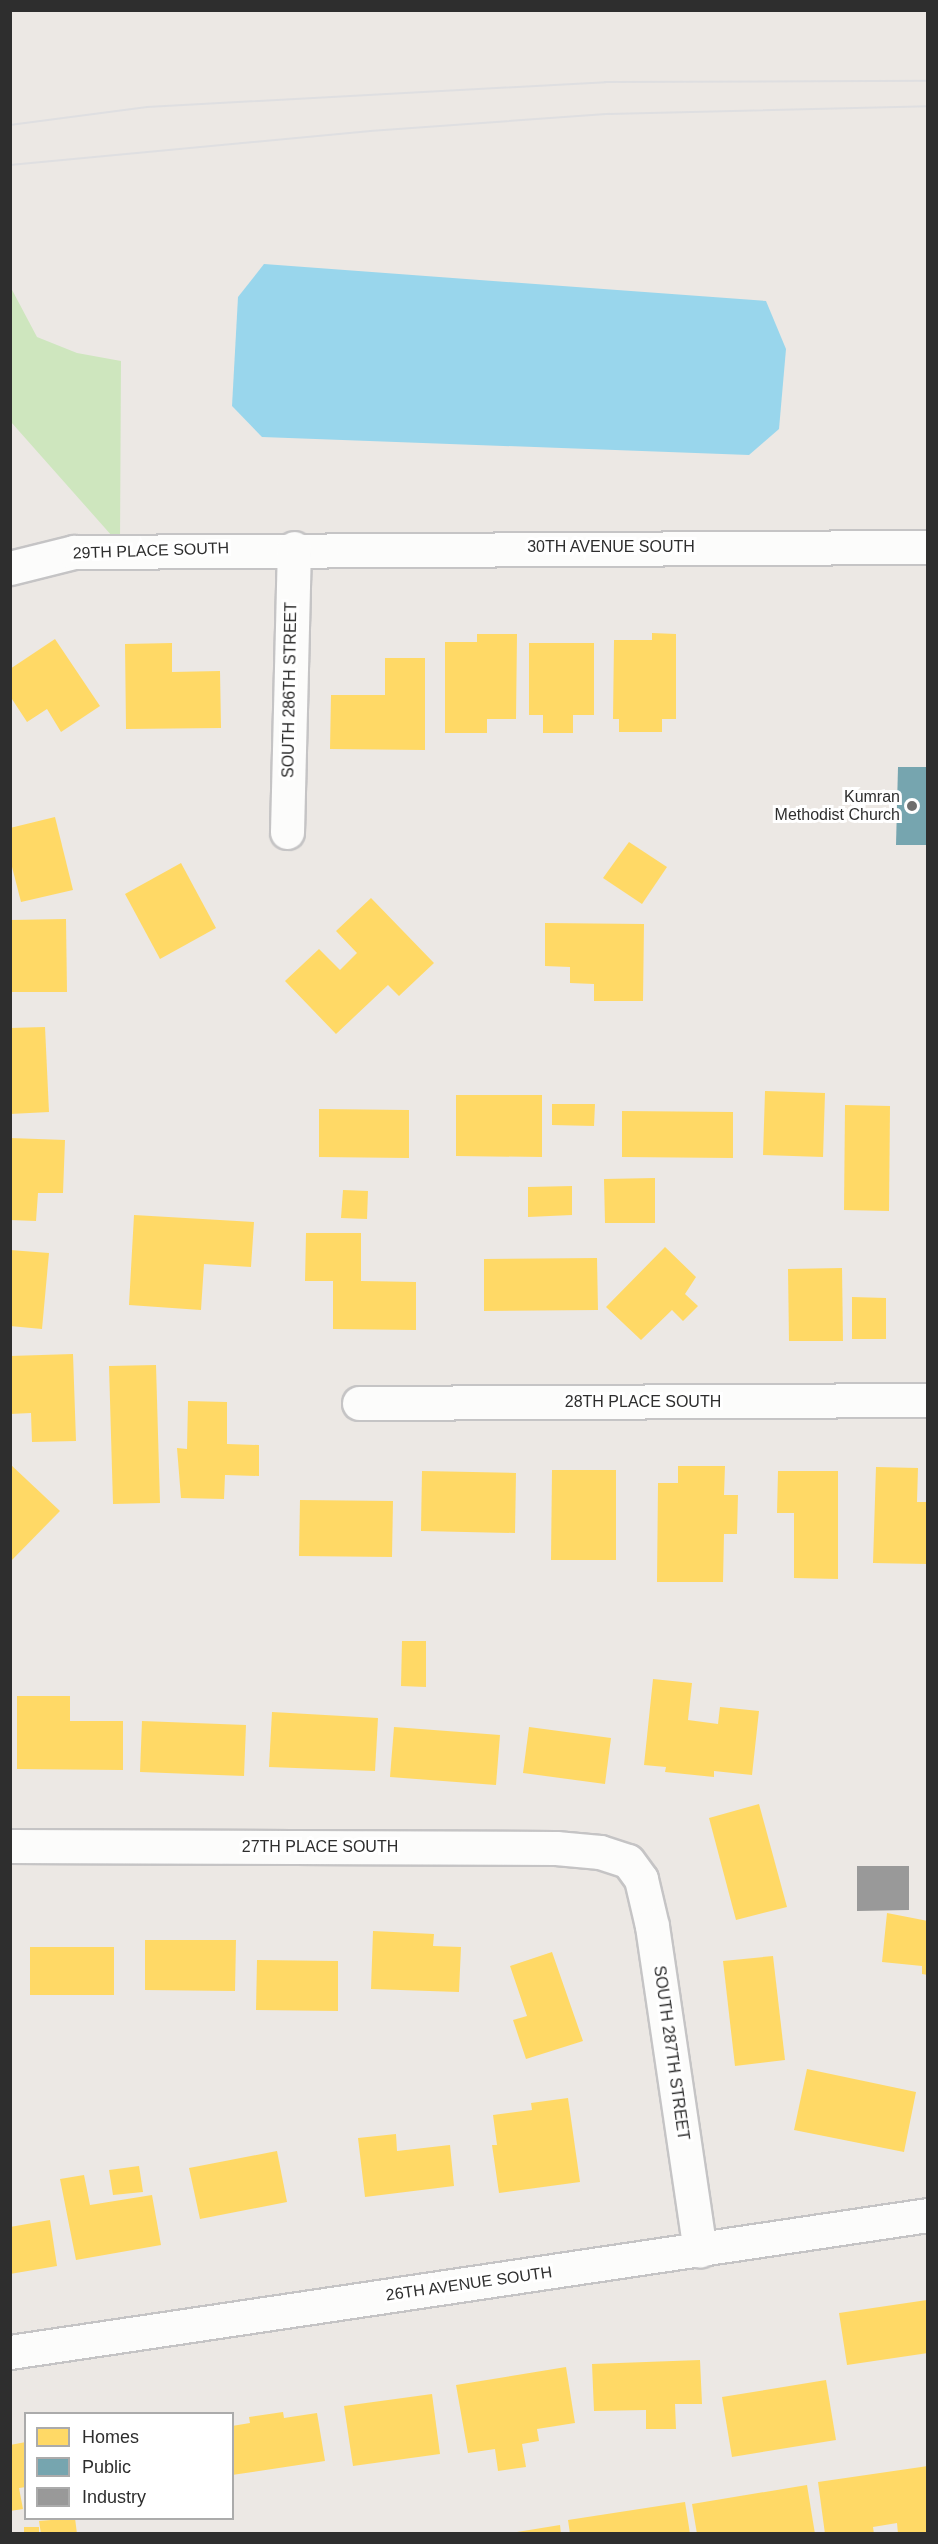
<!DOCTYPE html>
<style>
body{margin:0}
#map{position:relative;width:938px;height:2544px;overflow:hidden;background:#ece8e4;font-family:Arial,sans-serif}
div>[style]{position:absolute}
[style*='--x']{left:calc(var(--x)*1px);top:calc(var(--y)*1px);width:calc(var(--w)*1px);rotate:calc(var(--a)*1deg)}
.green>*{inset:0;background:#cee6be}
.water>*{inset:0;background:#99d6ec}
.homes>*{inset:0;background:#ffd966}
.public>*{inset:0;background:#76a5af}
.industry>*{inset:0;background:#999}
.roads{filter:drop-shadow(2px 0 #c5c4c5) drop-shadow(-2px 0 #c5c4c5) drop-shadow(0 2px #c5c4c5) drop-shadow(0 -2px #c5c4c5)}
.minor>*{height:33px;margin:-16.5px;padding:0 16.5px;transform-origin:16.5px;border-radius:16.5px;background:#fcfcfb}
.tram>*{height:1.5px;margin:-0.75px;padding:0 0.75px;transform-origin:0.75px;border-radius:0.75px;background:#dfdfe1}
.dots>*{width:16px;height:16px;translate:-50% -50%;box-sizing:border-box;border:3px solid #fff;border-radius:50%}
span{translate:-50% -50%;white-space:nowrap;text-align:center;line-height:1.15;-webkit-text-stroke:6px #fff;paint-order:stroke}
.street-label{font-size:16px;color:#2e2e2e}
.poi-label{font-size:16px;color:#2e2e2e}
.right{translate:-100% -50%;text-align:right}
.frame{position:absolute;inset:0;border:12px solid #2e2e2e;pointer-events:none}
.legend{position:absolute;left:24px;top:2412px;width:210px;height:108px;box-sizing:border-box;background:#fff;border:2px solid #ababab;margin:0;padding:8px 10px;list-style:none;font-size:18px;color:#2e2e2e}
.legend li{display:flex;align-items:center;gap:12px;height:30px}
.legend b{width:30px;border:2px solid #ababab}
</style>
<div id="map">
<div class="green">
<i style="clip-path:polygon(10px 286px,37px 337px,77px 353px,121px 361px,120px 545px,11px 422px)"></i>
</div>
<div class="water">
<i style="clip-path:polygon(264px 264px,766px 301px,786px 349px,779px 429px,749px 455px,262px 437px,232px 406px,238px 297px)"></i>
</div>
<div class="homes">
<i style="clip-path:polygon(652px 633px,676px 634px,676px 719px,662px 719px,662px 732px,619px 732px,619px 719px,613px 719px,614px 640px,652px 640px)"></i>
<i style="clip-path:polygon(477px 634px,517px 634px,516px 719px,487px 719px,487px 733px,445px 733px,445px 642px,477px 642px)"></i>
<i style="clip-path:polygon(55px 639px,100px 706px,61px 732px,47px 709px,27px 722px,10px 696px,10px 669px)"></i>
<i style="clip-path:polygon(172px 643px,172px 672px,220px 671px,221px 728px,126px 729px,125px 644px)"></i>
<i style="clip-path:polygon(529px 643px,594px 643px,594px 715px,573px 715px,573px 733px,543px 733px,543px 715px,529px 715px)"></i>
<i style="clip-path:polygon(385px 658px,425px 658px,425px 750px,330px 749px,331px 695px,385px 695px)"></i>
<i style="clip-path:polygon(55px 817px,73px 890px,21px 902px,10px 859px,10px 828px)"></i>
<i style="clip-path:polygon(629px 842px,667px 867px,642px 904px,603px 878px)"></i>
<i style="clip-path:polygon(181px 863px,216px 928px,160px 959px,125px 894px)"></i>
<i style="clip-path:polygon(371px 898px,434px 963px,399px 996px,388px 985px,336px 1034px,285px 981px,319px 949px,340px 970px,357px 953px,336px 931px)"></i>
<i style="clip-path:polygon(66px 919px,67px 992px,10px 992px,10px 920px)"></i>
<i style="clip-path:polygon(545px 923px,644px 924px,643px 1001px,594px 1001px,594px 984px,570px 983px,570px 967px,545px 966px)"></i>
<i style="clip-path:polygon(45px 1027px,49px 1112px,10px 1114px,10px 1028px)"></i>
<i style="clip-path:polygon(765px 1091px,825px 1093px,823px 1157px,763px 1155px)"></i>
<i style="clip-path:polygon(456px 1095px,542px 1095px,542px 1157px,456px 1156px)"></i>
<i style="clip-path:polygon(552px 1104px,595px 1104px,594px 1126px,552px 1125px)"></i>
<i style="clip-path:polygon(845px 1105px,890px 1106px,889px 1211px,844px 1210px)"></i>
<i style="clip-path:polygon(319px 1109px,409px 1110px,409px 1158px,319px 1157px)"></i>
<i style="clip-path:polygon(622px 1111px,733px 1112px,733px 1158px,622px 1157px)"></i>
<i style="clip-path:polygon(10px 1138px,65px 1140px,63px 1193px,38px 1193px,36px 1221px,10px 1220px)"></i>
<i style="clip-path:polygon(655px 1178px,655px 1223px,605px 1223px,604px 1179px)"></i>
<i style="clip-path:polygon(572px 1186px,572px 1215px,528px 1217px,528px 1187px)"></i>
<i style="clip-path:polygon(343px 1190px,368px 1191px,367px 1219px,341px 1218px)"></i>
<i style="clip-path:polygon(134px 1215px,254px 1222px,251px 1267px,204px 1264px,201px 1310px,129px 1305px)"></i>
<i style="clip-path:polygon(306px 1233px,361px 1233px,361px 1281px,416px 1282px,416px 1330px,333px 1329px,333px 1281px,305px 1281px)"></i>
<i style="clip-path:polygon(665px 1247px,696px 1277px,685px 1294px,698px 1306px,683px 1321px,672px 1310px,641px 1340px,606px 1307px)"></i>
<i style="clip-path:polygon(10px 1250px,49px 1253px,42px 1329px,10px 1326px)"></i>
<i style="clip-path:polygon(597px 1258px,598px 1310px,484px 1311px,484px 1259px)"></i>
<i style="clip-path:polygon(842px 1268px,843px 1341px,789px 1341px,788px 1269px)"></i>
<i style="clip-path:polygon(852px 1297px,886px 1298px,886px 1339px,852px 1339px)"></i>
<i style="clip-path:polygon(73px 1354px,76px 1441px,32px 1442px,31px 1413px,10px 1414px,10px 1356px)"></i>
<i style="clip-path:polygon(156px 1365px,160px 1503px,113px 1504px,109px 1366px)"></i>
<i style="clip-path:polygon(188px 1401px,227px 1402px,227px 1444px,259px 1445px,259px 1476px,225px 1475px,224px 1499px,181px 1498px,177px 1448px,187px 1449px)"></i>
<i style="clip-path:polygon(10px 1464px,60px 1511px,10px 1562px)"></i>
<i style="clip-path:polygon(678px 1466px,725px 1466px,724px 1495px,738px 1495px,737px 1534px,724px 1534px,723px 1582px,657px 1582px,658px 1483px,678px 1483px)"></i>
<i style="clip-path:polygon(876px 1467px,918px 1468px,917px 1502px,928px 1502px,928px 1564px,873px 1563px)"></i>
<i style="clip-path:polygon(552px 1470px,616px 1470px,616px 1560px,551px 1560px)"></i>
<i style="clip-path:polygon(422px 1471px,516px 1473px,515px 1533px,421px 1531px)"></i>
<i style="clip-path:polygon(778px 1471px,838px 1471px,838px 1579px,794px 1578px,794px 1513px,777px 1513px)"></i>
<i style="clip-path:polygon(300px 1500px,393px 1501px,392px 1557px,299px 1556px)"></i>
<i style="clip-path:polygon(402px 1641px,426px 1641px,426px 1687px,401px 1686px)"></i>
<i style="clip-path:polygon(653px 1679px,692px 1683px,688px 1720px,718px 1724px,720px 1707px,759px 1711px,752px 1775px,714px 1771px,714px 1777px,665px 1772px,666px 1767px,644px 1765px)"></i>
<i style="clip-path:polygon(17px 1696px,70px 1696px,70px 1721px,123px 1721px,123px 1770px,17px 1769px)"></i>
<i style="clip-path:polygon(272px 1712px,378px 1718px,375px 1771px,269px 1767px)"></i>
<i style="clip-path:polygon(142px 1721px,246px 1725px,244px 1776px,140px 1772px)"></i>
<i style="clip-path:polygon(394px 1727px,500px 1735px,496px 1785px,390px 1777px)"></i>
<i style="clip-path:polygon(529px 1727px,611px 1738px,605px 1784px,523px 1773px)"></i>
<i style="clip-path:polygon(759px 1804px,787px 1907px,736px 1920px,709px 1818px)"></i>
<i style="clip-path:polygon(887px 1913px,928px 1921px,928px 1975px,922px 1974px,922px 1966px,882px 1962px)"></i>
<i style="clip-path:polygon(373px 1931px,434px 1934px,433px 1946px,461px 1947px,459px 1992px,371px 1989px)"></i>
<i style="clip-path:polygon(145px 1940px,236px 1940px,235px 1991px,145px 1990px)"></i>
<i style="clip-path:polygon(30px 1947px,114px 1947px,114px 1995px,30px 1995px)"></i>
<i style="clip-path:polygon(552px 1952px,583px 2041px,526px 2059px,513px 2020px,527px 2016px,510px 1966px)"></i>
<i style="clip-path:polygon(773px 1956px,785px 2060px,735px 2066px,723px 1961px)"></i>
<i style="clip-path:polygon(257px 1960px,338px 1961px,338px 2011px,256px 2010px)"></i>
<i style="clip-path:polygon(807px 2069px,916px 2092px,904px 2152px,794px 2130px)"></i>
<i style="clip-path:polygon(568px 2098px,580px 2182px,499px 2193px,492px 2145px,497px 2145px,493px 2115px,532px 2110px,531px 2103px)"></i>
<i style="clip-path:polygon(396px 2134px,397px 2151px,450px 2145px,454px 2186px,365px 2197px,358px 2138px)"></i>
<i style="clip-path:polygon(277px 2151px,287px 2202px,200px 2219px,189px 2168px)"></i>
<i style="clip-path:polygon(139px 2166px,143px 2192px,113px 2195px,109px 2170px)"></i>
<i style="clip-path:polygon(84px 2175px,90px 2205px,152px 2195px,161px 2245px,76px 2260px,60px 2179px)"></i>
<i style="clip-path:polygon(50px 2220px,57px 2266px,10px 2274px,10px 2227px)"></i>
<i style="clip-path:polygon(927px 2300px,928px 2353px,847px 2365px,839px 2313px)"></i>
<i style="clip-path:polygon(700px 2360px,702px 2404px,675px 2404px,676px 2429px,646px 2429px,646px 2410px,594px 2411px,592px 2364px)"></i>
<i style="clip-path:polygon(566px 2367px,575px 2423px,537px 2429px,539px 2441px,522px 2444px,526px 2467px,498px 2471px,495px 2449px,468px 2453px,456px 2385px)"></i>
<i style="clip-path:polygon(826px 2380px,836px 2440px,732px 2457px,722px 2397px)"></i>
<i style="clip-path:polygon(432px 2394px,440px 2454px,353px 2466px,344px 2406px)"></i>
<i style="clip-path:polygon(283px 2412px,284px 2418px,317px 2413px,325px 2461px,232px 2475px,232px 2426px,250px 2423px,249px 2417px)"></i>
<i style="clip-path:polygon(26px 2442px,26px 2487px,19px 2488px,23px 2509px,10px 2511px,10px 2445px)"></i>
<i style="clip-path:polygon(928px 2466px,928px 2534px,898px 2534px,897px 2523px,873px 2527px,874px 2534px,825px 2534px,818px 2482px)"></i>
<i style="clip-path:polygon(807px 2485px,815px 2534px,697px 2534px,692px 2504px)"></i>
<i style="clip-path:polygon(685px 2502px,690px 2534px,570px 2534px,568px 2520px)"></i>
<i style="clip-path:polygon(75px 2518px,77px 2534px,41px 2534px,39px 2521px)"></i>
<i style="clip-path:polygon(560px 2525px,561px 2534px,517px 2534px,517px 2532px)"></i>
<i style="clip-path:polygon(24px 2527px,39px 2527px,39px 2534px,24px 2534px)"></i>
</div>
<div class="public">
<i style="clip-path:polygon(898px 767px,928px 767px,928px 845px,896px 845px)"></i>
</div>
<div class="industry">
<i style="clip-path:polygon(857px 1866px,909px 1866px,909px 1910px,857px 1911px)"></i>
</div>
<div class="roads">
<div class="minor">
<i style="--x:10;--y:568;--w:66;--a:-14"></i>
<i style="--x:74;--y:552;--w:854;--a:-0.34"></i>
<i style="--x:287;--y:832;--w:284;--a:-88.6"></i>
<i style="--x:359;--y:1403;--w:569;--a:-0.3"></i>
<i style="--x:10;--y:1846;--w:546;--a:0.21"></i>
<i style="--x:556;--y:1848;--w:44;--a:5.2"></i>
<i style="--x:600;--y:1852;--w:29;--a:18"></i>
<i style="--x:628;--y:1861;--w:22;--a:54"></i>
<i style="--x:641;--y:1879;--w:48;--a:76.8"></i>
<i style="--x:652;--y:1926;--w:328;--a:81.6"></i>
<i style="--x:10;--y:2352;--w:928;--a:-8.49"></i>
</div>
</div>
<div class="tram">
<i style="--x:10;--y:125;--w:138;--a:-7.5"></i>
<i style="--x:147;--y:107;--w:459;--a:-3.1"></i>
<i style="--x:605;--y:82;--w:323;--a:-0.2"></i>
<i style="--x:10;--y:165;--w:362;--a:-5.4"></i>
<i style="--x:370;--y:131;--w:240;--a:-4.1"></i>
<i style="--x:609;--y:114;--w:319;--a:-1.4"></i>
</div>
<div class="dots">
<i style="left:912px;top:806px;background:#706f6e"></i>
</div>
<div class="street-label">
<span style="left:611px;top:547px">30TH AVENUE SOUTH</span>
<span style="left:151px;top:551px;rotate:-2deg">29TH PLACE SOUTH</span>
<span style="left:290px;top:690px;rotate:-89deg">SOUTH 286TH STREET</span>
<span style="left:643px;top:1402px">28TH PLACE SOUTH</span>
<span style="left:320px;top:1847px">27TH PLACE SOUTH</span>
<span style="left:671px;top:2053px;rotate:82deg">SOUTH 287TH STREET</span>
<span style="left:469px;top:2284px;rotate:-8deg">26TH AVENUE SOUTH</span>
</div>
<div class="poi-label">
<span class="right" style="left:900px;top:806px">Kumran<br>Methodist Church</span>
</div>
<div class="frame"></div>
<ul class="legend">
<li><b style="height:16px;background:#ffd966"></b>Homes</li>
<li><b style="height:16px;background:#76a5af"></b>Public</li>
<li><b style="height:16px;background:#999"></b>Industry</li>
</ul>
</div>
